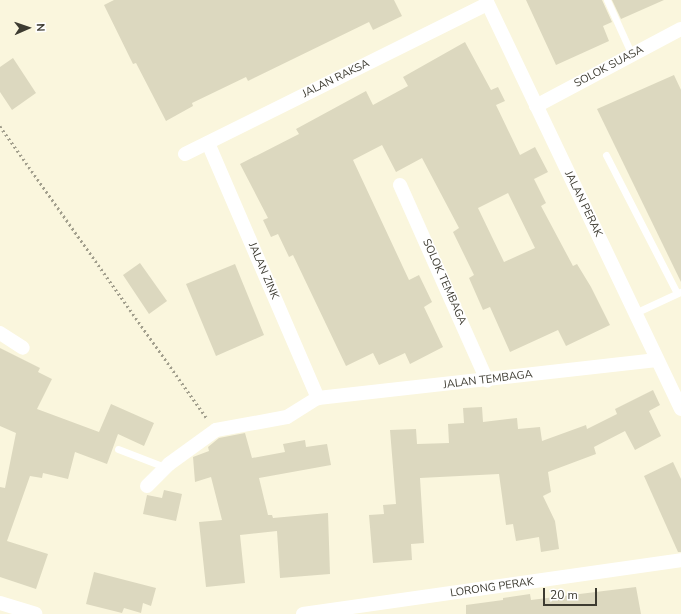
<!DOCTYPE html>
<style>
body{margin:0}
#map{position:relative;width:681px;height:614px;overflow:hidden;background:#faf6dd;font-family:"Nunito Sans",sans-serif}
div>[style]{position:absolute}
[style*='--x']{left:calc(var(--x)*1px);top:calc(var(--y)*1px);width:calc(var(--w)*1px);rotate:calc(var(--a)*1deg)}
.building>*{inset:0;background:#dcd8bf}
.path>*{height:2.5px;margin-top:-1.25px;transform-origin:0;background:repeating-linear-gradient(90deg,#a29f8d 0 2px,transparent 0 5px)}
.service>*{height:7px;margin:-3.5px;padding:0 3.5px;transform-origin:3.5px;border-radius:3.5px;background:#fff}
.minor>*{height:14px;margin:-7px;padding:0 7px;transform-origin:7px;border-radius:7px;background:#fff}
span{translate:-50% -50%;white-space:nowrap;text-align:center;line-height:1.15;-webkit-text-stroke:3px #fff;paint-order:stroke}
.street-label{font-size:11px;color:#3d3b31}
.north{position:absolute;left:8px;top:8px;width:40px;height:40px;-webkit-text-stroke:3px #fff;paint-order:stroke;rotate:88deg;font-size:11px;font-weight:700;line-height:16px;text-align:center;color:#3d3b31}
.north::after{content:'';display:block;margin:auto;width:14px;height:18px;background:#3d3b31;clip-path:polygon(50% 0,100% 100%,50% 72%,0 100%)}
.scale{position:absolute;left:543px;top:588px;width:54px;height:18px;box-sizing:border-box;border:2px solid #3d3b31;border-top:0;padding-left:5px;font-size:12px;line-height:14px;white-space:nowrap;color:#3d3b31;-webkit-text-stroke:3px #fff;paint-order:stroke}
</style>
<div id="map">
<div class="building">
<i style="clip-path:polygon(114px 0,394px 0,402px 16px,373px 30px,369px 22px,248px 81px,246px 77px,192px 103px,193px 106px,166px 121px,136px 63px,133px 64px,104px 5px)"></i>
<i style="clip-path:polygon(526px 0,602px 0,612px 22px,603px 26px,609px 41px,556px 65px)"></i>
<i style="clip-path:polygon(612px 0,664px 0,621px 19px)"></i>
<i style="clip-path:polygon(evenodd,465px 42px,491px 90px,498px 87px,505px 101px,496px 105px,520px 155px,535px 147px,548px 172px,534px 179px,546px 203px,541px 206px,573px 266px,577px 264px,591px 287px,610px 325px,566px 346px,558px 330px,510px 352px,490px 307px,483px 310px,469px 278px,474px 275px,453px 232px,459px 228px,422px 158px,396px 172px,382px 145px,353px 160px,409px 280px,419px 275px,432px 302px,424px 307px,443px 347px,410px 364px,405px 353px,379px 365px,373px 353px,346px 366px,293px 255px,289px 257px,278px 234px,271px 237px,263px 220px,268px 218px,240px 164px,299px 134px,296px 129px,366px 91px,373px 105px,408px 86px,403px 77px,465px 42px,508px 193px,535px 248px,504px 262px,478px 208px,508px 193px)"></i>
<i style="clip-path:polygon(13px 58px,36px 93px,12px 110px,0 92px,0 67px)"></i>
<i style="clip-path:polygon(674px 75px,681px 90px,681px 282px,597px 109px)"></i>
<i style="clip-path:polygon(140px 263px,167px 301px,149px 314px,123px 275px)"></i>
<i style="clip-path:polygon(235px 264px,264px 335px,216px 356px,186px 284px)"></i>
<i style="clip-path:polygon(0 348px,40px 368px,38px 372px,52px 379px,37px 409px,99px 432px,111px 404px,154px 423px,144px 446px,118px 434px,107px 464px,75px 452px,68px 479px,43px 473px,42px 478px,30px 476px,7px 541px,48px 554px,36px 589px,0 577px,0 487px,5px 488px,16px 433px,0 426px)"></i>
<i style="clip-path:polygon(653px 390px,660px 405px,649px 411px,661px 436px,635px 450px,625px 431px,594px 447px,596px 454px,548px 472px,551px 492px,543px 496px,555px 521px,559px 549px,541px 552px,539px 537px,516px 541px,513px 524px,506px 525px,499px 474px,420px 478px,424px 543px,411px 544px,412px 560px,373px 563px,369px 515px,384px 514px,383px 505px,396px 504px,390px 430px,416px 429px,417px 444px,449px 443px,448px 424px,464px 423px,463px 408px,482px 407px,483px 422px,517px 418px,518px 429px,540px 427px,542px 441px,586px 425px,587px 429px,617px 414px,615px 409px)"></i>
<i style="clip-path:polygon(245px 433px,252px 458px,285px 452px,283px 444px,305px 440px,306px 447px,327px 444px,331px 465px,259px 478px,268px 515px,272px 515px,273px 518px,328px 513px,330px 574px,280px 578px,277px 531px,240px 535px,245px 583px,206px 587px,199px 522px,222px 520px,211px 477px,195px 482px,193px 457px,209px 451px,208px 447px,219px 438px)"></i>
<i style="clip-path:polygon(673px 462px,681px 479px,681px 552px,678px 552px,644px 476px)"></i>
<i style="clip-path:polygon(164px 490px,182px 494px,176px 521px,143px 514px,147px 495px,162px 498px)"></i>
<i style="clip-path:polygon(94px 572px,156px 588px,151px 606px,143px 603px,141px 613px,124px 608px,122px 613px,86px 604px)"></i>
<i style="clip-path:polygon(636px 587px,641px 614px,466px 614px,466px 605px,503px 600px,503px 598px,530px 594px,531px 600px)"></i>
</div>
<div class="path">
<i style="--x:0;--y:126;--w:358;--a:54.7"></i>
</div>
<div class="service">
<i style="--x:607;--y:0;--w:60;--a:65.6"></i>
<i style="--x:606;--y:155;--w:155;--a:62.8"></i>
<i style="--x:635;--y:313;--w:50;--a:-25"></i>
<i style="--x:118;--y:449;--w:50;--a:21"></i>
</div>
<div class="minor">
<i style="--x:486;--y:0;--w:453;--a:64.5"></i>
<i style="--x:536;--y:106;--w:164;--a:-28"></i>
<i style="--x:208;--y:143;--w:278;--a:66.7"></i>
<i style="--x:185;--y:154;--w:337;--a:-26.4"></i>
<i style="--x:400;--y:185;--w:214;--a:66"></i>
<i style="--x:0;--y:333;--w:27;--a:33"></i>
<i style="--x:147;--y:486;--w:31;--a:-45"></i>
<i style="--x:169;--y:464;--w:58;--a:-35.9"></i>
<i style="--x:216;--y:430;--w:72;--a:-10.4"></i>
<i style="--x:287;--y:417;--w:36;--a:-32"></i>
<i style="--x:318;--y:398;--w:341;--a:-6.4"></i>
<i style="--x:0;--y:603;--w:37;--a:17"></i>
<i style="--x:303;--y:614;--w:382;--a:-8.1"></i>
</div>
<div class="street-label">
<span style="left:609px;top:67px;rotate:-28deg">SOLOK SUASA</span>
<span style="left:336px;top:79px;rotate:-26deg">JALAN RAKSA</span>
<span style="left:583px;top:204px;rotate:64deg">JALAN PERAK</span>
<span style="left:263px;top:271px;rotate:67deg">JALAN ZINK</span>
<span style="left:444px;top:282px;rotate:66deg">SOLOK TEMBAGA</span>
<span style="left:488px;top:380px;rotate:-7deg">JALAN TEMBAGA</span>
<span style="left:492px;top:588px;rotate:-8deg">LORONG PERAK</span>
</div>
<div class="north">N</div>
<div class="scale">20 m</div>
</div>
